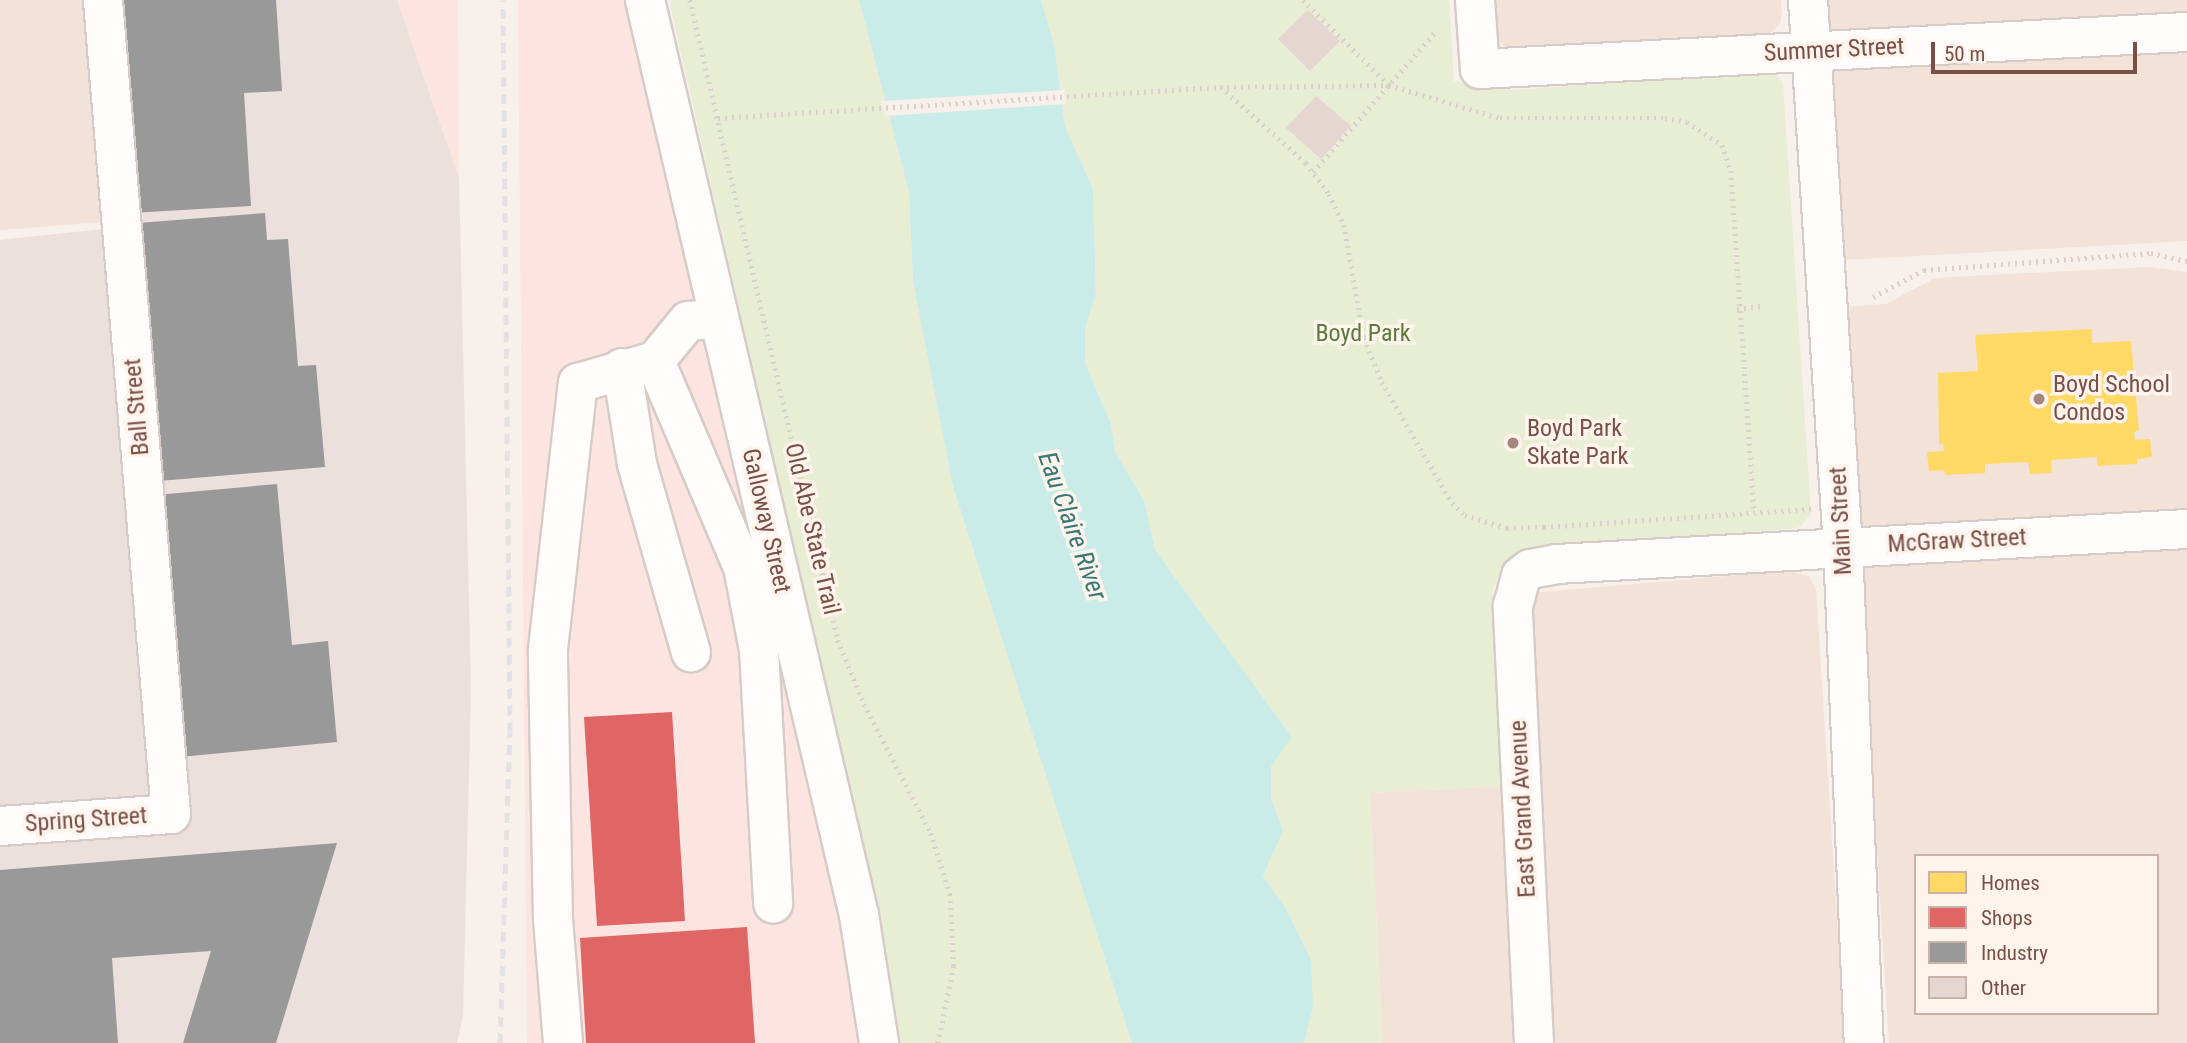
<!DOCTYPE html>
<style>
body{margin:0}
#map{position:relative;width:2187px;height:1043px;overflow:hidden;background:#f8f0ea;font-family:"Roboto Condensed",sans-serif}
div>[style]{position:absolute}
[style*='--x']{left:calc(var(--x)*1px);top:calc(var(--y)*1px);width:calc(var(--w)*1px);rotate:calc(var(--a)*1deg)}
.residential>*{inset:0;background:#f3e2d8}
.commercial>*{inset:0;background:#fce4e0}
.industrial>*{inset:0;background:#ebe0db}
.green>*{inset:0;background:#e8eed3}
.water>*{inset:0;background:#caece8}
.pier>*{inset:0;background:#f8f0ea}
.homes>*{inset:0;background:#ffd966}
.shops>*{inset:0;background:#e06666}
.industry>*{inset:0;background:#999}
.building>*{inset:0;background:#e5d6d1}
.path>*{height:4.5px;margin-top:-2.25px;transform-origin:0;background:repeating-linear-gradient(90deg,#dbcfcc 0 2px,transparent 0 7px)}
.roads{filter:drop-shadow(2px 0 #d6cbc6) drop-shadow(-2px 0 #d6cbc6) drop-shadow(0 2px #d6cbc6) drop-shadow(0 -2px #d6cbc6)}
.minor>*{height:38px;margin:-19px;padding:0 19px;transform-origin:19px;border-radius:19px;background:#fefdfc}
.rail>*{height:5px;margin-top:-2.5px;transform-origin:0;background:repeating-linear-gradient(90deg,#e4e1e5 0 10px,transparent 0 17px)}
.dots>*{width:19px;height:19px;translate:-50% -50%;box-sizing:border-box;border:4px solid #fff4ec;border-radius:50%}
span{translate:-50% -50%;white-space:nowrap;text-align:center;line-height:1.15;-webkit-text-stroke:7px #fff4ec;paint-order:stroke}
.street-label{font-size:24px;color:#794f47}
.park-label{font-size:24px;color:#597a3c}
.poi-label{font-size:24px;color:#794f47}
.left{translate:0 -50%;text-align:left}
.water-label{font-size:26px;color:#367976;font-style:italic}
.legend{position:absolute;left:1914px;top:854px;width:245px;height:161px;box-sizing:border-box;background:#fff4ec;border:2px solid #c9b2aa;margin:0;padding:9px 12px;list-style:none;font-size:21px;color:#794f47}
.legend li{display:flex;align-items:center;gap:14px;height:35px}
.legend b{width:35px;border:2px solid #c9b2aa}
.scale{position:absolute;left:1931px;top:42px;width:206px;height:32px;box-sizing:border-box;border:4px solid #794f47;border-top:0;padding-left:9px;font-size:21px;line-height:24px;white-space:nowrap;color:#794f47;-webkit-text-stroke:5px #fff4ec;paint-order:stroke}
</style>
<div id="map">
<div class="residential">
<i style="clip-path:polygon(0 0,83px 0,100px 222px,0 230px)"></i>
<i style="clip-path:polygon(1490px 0,1781px 0,1782px 12px,1780px 24px,1768px 35px,1508px 50px,1494px 36px)"></i>
<i style="clip-path:polygon(1824px 0,2187px 0,2187px 241px,1840px 260px)"></i>
<i style="clip-path:polygon(evenodd,2150px 267px,2187px 272px,2187px 1043px,1889px 1043px,1843px 307px,1886px 304px,1933px 279px,1951px 277px,2150px 267px,1916px 856px,2157px 856px,2157px 1013px,1916px 1013px,1916px 856px)"></i>
<i style="clip-path:polygon(1785px 571px,1809px 576px,1816px 589px,1845px 1043px,1383px 1043px,1370px 793px,1503px 786px,1532px 611px,1540px 592px)"></i>
</div>
<div class="commercial">
<i style="clip-path:polygon(397px 0,458px 0,459px 178px)"></i>
<i style="clip-path:polygon(518px 0,626px 0,830px 874px,860px 1043px,527px 1043px)"></i>
</div>
<div class="industrial">
<i style="clip-path:polygon(103px 0,397px 0,459px 178px,471px 689px,463px 1015px,457px 1043px,0 1043px,0 240px,122px 227px)"></i>
</div>
<div class="green">
<i style="clip-path:polygon(669px 0,859px 0,909px 192px,913px 282px,953px 487px,1132px 1043px,899px 1043px,880px 927px)"></i>
<i style="clip-path:polygon(1041px 0,1449px 0,1454px 81px,1471px 86px,1515px 90px,1756px 73px,1777px 76px,1783px 83px,1811px 514px,1800px 527px,1790px 529px,1537px 546px,1501px 568px,1492px 592px,1503px 786px,1370px 793px,1383px 1043px,1304px 1043px,1313px 1008px,1285px 907px,1263px 876px,1283px 831px,1271px 798px,1271px 767px,1292px 737px,1155px 550px,1144px 500px,1115px 452px,1111px 424px,1085px 363px,1085px 328px,1096px 294px,1093px 189px,1065px 126px,1054px 44px)"></i>
</div>
<div class="water">
<i style="clip-path:polygon(859px 0,1041px 0,1054px 44px,1065px 126px,1093px 189px,1096px 294px,1085px 328px,1085px 363px,1111px 424px,1115px 452px,1144px 500px,1155px 550px,1292px 737px,1271px 767px,1271px 798px,1283px 831px,1263px 876px,1285px 907px,1311px 960px,1313px 1008px,1304px 1043px,1132px 1043px,953px 487px,913px 282px,909px 192px)"></i>
</div>
<div class="pier">
<i style="clip-path:polygon(1064px 90px,1066px 104px,885px 116px,881px 101px)"></i>
</div>
<div class="homes">
<i style="clip-path:polygon(2092px 329px,2092px 343px,2131px 341px,2139px 430px,2134px 432px,2135px 440px,2150px 439px,2152px 457px,2137px 459px,2137px 464px,2097px 466px,2097px 457px,2051px 460px,2052px 473px,2030px 474px,2028px 462px,1985px 464px,1985px 473px,1945px 475px,1944px 470px,1929px 471px,1927px 452px,1944px 451px,1943px 444px,1939px 444px,1938px 373px,1978px 371px,1975px 335px)"></i>
</div>
<div class="shops">
<i style="clip-path:polygon(672px 712px,685px 921px,597px 926px,584px 717px)"></i>
<i style="clip-path:polygon(747px 927px,755px 1043px,586px 1043px,580px 938px)"></i>
</div>
<div class="industry">
<i style="clip-path:polygon(117px 0,276px 0,282px 91px,244px 93px,251px 206px,131px 213px)"></i>
<i style="clip-path:polygon(265px 213px,267px 240px,288px 239px,298px 366px,316px 365px,325px 467px,159px 481px,138px 223px)"></i>
<i style="clip-path:polygon(277px 484px,292px 645px,328px 641px,337px 742px,180px 757px,156px 495px)"></i>
<i style="clip-path:polygon(337px 843px,276px 1043px,183px 1043px,211px 951px,112px 958px,118px 1043px,0 1043px,0 870px)"></i>
</div>
<div class="building">
<i style="clip-path:polygon(1308px 10px,1340px 41px,1310px 71px,1278px 39px)"></i>
<i style="clip-path:polygon(1316px 96px,1351px 126px,1321px 159px,1286px 128px)"></i>
</div>
<div class="path">
<i style="--x:690;--y:0;--w:657;--a:76.98"></i>
<i style="--x:838;--y:640;--w:69;--a:67.9"></i>
<i style="--x:864;--y:704;--w:145;--a:62.6"></i>
<i style="--x:931;--y:833;--w:64;--a:72.7"></i>
<i style="--x:950;--y:894;--w:72;--a:86.8"></i>
<i style="--x:954;--y:966;--w:79;--a:101.7"></i>
<i style="--x:1303;--y:0;--w:121;--a:44.7"></i>
<i style="--x:1221;--y:87;--w:114;--a:41.8"></i>
<i style="--x:1306;--y:163;--w:39;--a:53"></i>
<i style="--x:1329;--y:194;--w:34;--a:64"></i>
<i style="--x:1344;--y:225;--w:115;--a:80"></i>
<i style="--x:1364;--y:338;--w:48;--a:67.8"></i>
<i style="--x:1382;--y:382;--w:140;--a:60"></i>
<i style="--x:1452;--y:503;--w:18;--a:43"></i>
<i style="--x:1465;--y:515;--w:44;--a:17.2"></i>
<i style="--x:1507;--y:528;--w:37;--a:-2"></i>
<i style="--x:1544;--y:527;--w:268;--a:-3.9"></i>
<i style="--x:718;--y:118;--w:503;--a:-3.53"></i>
<i style="--x:1220;--y:87;--w:169;--a:-0.7"></i>
<i style="--x:1389;--y:85;--w:116;--a:16.6"></i>
<i style="--x:1500;--y:118;--w:165;--a:0"></i>
<i style="--x:1665;--y:118;--w:22;--a:10"></i>
<i style="--x:1687;--y:122;--w:42;--a:33.3"></i>
<i style="--x:1722;--y:145;--w:28;--a:71"></i>
<i style="--x:1731;--y:171;--w:340;--a:86.1"></i>
<i style="--x:1313;--y:172;--w:189;--a:-48.9"></i>
<i style="--x:1873;--y:297;--w:58;--a:-27.9"></i>
<i style="--x:1924;--y:270;--w:228;--a:-4.3"></i>
<i style="--x:2151;--y:253;--w:37;--a:13"></i>
<i style="--x:1737;--y:309;--w:26;--a:-7"></i>
</div>
<div class="roads">
<div class="minor">
<i style="--x:645;--y:0;--w:940;--a:76.84"></i>
<i style="--x:859;--y:915;--w:130;--a:81.1"></i>
<i style="--x:1475;--y:0;--w:69;--a:85.9"></i>
<i style="--x:1480;--y:69;--w:708;--a:-3"></i>
<i style="--x:1808;--y:0;--w:548;--a:86.34"></i>
<i style="--x:1843;--y:547;--w:496;--a:87.6"></i>
<i style="--x:655;--y:361;--w:224;--a:66.9"></i>
<i style="--x:743;--y:567;--w:85;--a:79.1"></i>
<i style="--x:759;--y:650;--w:254;--a:86.8"></i>
<i style="--x:622;--y:368;--w:97;--a:81.1"></i>
<i style="--x:637;--y:464;--w:196;--a:74"></i>
<i style="--x:0;--y:826;--w:171;--a:-4"></i>
<i style="--x:171;--y:814;--w:817;--a:-94.78"></i>
<i style="--x:563;--y:1043;--w:124;--a:-94.6"></i>
<i style="--x:553;--y:919;--w:270;--a:-91.1"></i>
<i style="--x:548;--y:649;--w:268;--a:-83.6"></i>
<i style="--x:578;--y:383;--w:80;--a:-15.9"></i>
<i style="--x:655;--y:361;--w:52;--a:-50.5"></i>
<i style="--x:688;--y:321;--w:31;--a:-4"></i>
<i style="--x:1534;--y:1043;--w:438;--a:-92.8"></i>
<i style="--x:1513;--y:606;--w:31;--a:-75"></i>
<i style="--x:1521;--y:576;--w:11;--a:-38"></i>
<i style="--x:1530;--y:569;--w:27;--a:-10"></i>
<i style="--x:1557;--y:564;--w:631;--a:-3.18"></i>
</div>
</div>
<div class="rail">
<i style="--x:500;--y:1043;--w:311;--a:-88.2"></i>
<i style="--x:510;--y:732;--w:732;--a:-90.55"></i>
</div>
<div class="dots">
<i style="left:2039px;top:399px;background:#a58780"></i>
<i style="left:1513px;top:443px;background:#a58780"></i>
</div>
<div class="street-label">
<span style="left:1834px;top:50px;rotate:-3deg">Summer Street</span>
<span style="left:137px;top:407px;rotate:-95deg">Ball Street</span>
<span style="left:766px;top:521px;rotate:77deg">Galloway Street</span>
<span style="left:1841px;top:521px;rotate:-93deg">Main Street</span>
<span style="left:812px;top:529px;rotate:77deg">Old Abe State Trail</span>
<span style="left:1957px;top:541px;rotate:-3deg">McGraw Street</span>
<span style="left:1523px;top:809px;rotate:-93deg">East Grand Avenue</span>
<span style="left:86px;top:820px;rotate:-4deg">Spring Street</span>
</div>
<div class="park-label">
<span style="left:1363px;top:334px">Boyd Park</span>
</div>
<div class="poi-label">
<span class="left" style="left:2053px;top:399px">Boyd School<br>Condos</span>
<span class="left" style="left:1527px;top:443px">Boyd Park<br>Skate Park</span>
</div>
<div class="water-label">
<span style="left:1072px;top:526px;rotate:70deg">Eau Claire River</span>
</div>
<ul class="legend">
<li><b style="height:19px;background:#ffd966"></b>Homes</li>
<li><b style="height:19px;background:#e06666"></b>Shops</li>
<li><b style="height:19px;background:#999"></b>Industry</li>
<li><b style="height:19px;background:#e5d6d1"></b>Other</li>
</ul>
<div class="scale">50 m</div>
</div>
